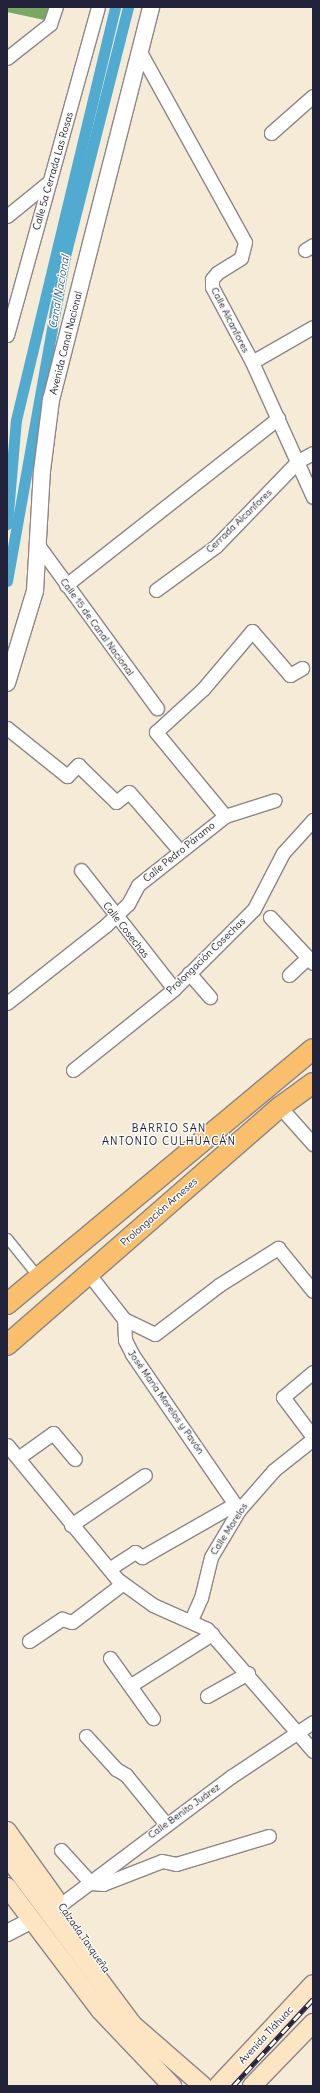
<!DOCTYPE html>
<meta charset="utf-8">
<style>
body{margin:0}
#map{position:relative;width:320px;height:2093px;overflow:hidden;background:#f5ebd6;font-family:Delius,sans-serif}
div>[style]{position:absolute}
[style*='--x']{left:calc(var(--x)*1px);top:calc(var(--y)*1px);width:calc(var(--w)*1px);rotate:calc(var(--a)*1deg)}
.forest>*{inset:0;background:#78a863}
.canal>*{height:11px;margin:-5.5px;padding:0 5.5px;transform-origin:5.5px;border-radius:5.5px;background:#51aacf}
.roads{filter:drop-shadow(1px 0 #8c8688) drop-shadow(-1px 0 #8c8688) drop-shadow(0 1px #8c8688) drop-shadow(0 -1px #8c8688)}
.pedestrian>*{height:9px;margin:-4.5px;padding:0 4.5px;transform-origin:4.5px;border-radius:4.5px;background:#fff}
.minor>*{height:13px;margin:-6.5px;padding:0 6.5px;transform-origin:6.5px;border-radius:6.5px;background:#fff}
.tertiary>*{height:16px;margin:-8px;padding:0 8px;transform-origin:8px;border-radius:8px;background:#fff}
.secondary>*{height:18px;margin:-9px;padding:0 9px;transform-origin:9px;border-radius:9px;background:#fde5c4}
.primary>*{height:20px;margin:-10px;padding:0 10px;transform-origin:10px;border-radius:10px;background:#f9bf6c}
.rail>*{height:4.5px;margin-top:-2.25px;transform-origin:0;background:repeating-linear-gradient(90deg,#fdfcf7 0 9px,#22223b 0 18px);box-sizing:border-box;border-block:1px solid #22223b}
span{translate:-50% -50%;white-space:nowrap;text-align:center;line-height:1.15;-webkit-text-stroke:3px #fdfcf7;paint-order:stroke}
.street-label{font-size:10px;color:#22223b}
.water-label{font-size:11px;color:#375f7e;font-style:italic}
.neighbourhood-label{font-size:11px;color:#22223b;letter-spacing:1px}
.frame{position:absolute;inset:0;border:8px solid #22223b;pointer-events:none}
</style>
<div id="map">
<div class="forest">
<i style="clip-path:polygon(7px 7px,52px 7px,49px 21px,7px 12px)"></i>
</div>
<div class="canal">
<i style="--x:7;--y:524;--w:104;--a:-85.1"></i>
<i style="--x:16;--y:420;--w:425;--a:-76.5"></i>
<i style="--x:7;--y:581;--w:330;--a:-79.9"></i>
<i style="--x:65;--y:256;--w:257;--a:-75.8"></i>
</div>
<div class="roads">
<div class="pedestrian">
<i style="--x:7;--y:1238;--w:53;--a:51.2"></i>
</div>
<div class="minor">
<i style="--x:140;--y:52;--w:217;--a:61.1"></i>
<i style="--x:245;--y:242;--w:16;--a:104"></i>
<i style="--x:241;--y:258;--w:28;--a:148"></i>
<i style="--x:217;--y:273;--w:8;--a:130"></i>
<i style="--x:212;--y:279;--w:8;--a:90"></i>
<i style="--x:212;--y:287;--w:85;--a:61.9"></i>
<i style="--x:252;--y:362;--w:148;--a:65.7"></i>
<i style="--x:7;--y:58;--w:55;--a:-38.3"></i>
<i style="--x:50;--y:24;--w:18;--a:-71"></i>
<i style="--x:271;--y:133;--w:56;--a:-41.4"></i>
<i style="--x:7;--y:216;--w:55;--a:-39.1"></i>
<i style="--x:305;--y:250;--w:9;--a:-32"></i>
<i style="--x:7;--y:335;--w:340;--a:-74.5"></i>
<i style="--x:252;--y:362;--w:70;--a:-29.8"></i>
<i style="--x:38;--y:545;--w:202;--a:53.9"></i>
<i style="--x:66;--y:585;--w:270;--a:-38.2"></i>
<i style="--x:156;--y:590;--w:74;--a:-36.3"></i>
<i style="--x:216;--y:546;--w:118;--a:-46"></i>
<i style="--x:298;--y:461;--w:17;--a:-28"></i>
<i style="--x:7;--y:728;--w:77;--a:38.7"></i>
<i style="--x:67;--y:776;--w:16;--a:-45"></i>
<i style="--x:78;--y:765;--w:53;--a:44.2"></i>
<i style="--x:116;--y:802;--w:16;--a:-38"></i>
<i style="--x:129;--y:792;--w:77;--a:49.2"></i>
<i style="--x:225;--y:816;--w:109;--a:-129.4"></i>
<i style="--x:156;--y:732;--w:64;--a:-42.5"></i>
<i style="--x:203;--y:689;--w:76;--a:-49.8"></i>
<i style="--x:252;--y:631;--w:58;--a:49.2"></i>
<i style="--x:290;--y:675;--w:14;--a:-30"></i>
<i style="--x:81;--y:870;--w:151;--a:52"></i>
<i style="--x:270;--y:917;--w:63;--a:46.9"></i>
<i style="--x:189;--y:973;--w:32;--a:49"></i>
<i style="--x:289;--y:975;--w:26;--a:-43"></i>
<i style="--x:7;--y:1003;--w:126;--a:-38.2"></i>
<i style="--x:106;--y:925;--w:30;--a:-44"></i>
<i style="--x:128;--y:904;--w:21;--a:-62"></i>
<i style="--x:138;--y:885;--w:111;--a:-38.4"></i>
<i style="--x:225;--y:816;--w:52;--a:-17.7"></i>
<i style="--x:73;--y:1070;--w:129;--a:-38.7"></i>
<i style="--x:174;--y:989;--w:113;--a:-45"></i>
<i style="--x:254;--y:909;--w:63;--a:-62.6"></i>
<i style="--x:283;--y:853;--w:45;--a:-47.7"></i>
<i style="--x:280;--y:1107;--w:50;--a:48.3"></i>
<i style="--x:88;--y:1273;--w:58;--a:52"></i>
<i style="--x:124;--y:1319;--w:21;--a:87"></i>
<i style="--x:125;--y:1340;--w:16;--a:63"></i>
<i style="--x:132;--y:1354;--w:189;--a:55.6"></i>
<i style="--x:124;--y:1319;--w:34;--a:26"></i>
<i style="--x:155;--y:1334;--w:81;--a:-37.4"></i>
<i style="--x:219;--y:1285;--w:70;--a:-32.1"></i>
<i style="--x:278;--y:1248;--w:55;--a:50.9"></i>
<i style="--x:313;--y:1372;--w:39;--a:140"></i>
<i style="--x:283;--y:1397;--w:50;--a:53.1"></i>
<i style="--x:7;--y:1445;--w:173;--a:50.6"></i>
<i style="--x:117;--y:1579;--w:44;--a:35.8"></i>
<i style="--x:153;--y:1605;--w:59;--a:24"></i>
<i style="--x:207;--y:1629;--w:162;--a:49"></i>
<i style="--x:18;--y:1458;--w:43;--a:-35.5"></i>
<i style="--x:53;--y:1433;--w:34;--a:50"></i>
<i style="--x:71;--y:1525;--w:89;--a:-34"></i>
<i style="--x:109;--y:1569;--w:31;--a:-33"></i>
<i style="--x:135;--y:1552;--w:9;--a:36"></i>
<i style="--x:142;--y:1557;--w:107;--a:-29.7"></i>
<i style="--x:191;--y:1620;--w:24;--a:-66"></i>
<i style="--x:201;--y:1598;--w:42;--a:-76.3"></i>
<i style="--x:211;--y:1557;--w:55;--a:-59.2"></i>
<i style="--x:239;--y:1510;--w:53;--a:-48.8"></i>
<i style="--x:274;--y:1470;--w:50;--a:-38.5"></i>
<i style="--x:29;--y:1641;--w:40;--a:-34"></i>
<i style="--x:62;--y:1619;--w:10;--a:17"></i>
<i style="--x:72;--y:1622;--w:63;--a:-37.2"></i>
<i style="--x:110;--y:1658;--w:74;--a:54.4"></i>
<i style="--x:131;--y:1685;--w:96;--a:-32.2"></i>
<i style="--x:207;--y:1696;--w:47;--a:-29.3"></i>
<i style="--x:86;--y:1736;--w:45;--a:47.7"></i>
<i style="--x:116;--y:1769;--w:12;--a:31"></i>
<i style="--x:126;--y:1775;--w:63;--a:50.8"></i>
<i style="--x:61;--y:1850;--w:45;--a:47.7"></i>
<i style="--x:91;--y:1883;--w:12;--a:5"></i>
<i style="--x:103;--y:1884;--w:63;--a:-21.3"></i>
<i style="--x:162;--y:1861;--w:14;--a:12"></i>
<i style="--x:176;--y:1864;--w:97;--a:-16.8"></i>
<i style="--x:60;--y:1905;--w:215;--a:-36.9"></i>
<i style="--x:232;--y:1776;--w:97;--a:-33.7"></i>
</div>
<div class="tertiary">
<i style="--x:7;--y:683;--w:96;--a:-73.1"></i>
<i style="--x:35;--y:591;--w:120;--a:-86.7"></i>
<i style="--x:42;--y:471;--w:72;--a:-82.8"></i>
<i style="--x:51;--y:400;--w:406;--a:-75.7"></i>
<i style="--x:7;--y:1933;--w:27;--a:-27"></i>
</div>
<div class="secondary">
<i style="--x:7;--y:1831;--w:82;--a:54.4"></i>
<i style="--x:7;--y:1856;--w:209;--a:53.3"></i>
<i style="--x:132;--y:2024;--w:94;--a:41.1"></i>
<i style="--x:7;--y:1887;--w:154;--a:52.9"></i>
<i style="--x:100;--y:2010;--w:105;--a:46.5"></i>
<i style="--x:218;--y:2086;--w:139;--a:-47"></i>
<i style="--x:252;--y:2086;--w:88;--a:-45.9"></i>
</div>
<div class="primary">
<i style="--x:7;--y:1304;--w:398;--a:-39.8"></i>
<i style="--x:7;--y:1345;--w:362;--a:-41.1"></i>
<i style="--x:280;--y:1107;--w:41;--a:-36"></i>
</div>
</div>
<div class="rail">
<i style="--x:233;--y:2086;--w:118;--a:-47.4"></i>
</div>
<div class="street-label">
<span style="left:53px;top:171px;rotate:-74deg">Calle 5a Cerrada Las Rosas</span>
<span style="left:230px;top:320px;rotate:63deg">Calle Alcanfores</span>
<span style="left:66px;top:343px;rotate:-76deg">Avenida Canal Nacional</span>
<span style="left:239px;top:521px;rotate:-44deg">Cerrada Alcanfores</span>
<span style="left:97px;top:627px;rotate:54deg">Calle 15 de Canal Nacional</span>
<span style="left:179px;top:852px;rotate:-39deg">Calle Pedro Páramo</span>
<span style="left:126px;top:930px;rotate:52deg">Calle Cosechas</span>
<span style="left:206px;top:956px;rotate:-44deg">Prolongación Cosechas</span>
<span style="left:159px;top:1212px;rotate:-41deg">Prolongación Arneses</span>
<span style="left:166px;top:1402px;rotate:55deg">José María Morelos y Pavón</span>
<span style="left:229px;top:1529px;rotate:-57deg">Calle Morelos</span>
<span style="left:184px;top:1811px;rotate:-36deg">Calle Benito Juárez</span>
<span style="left:84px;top:1938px;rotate:55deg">Calzada Taxqueña</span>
<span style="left:266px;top:2035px;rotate:-47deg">Avenida Tláhuac</span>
</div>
<div class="water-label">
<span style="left:59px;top:292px;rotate:-80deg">Canal Nacional</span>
</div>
<div class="neighbourhood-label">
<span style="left:169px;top:1135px">BARRIO SAN<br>ANTONIO CULHUACÁN</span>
</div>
<div class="frame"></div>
</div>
